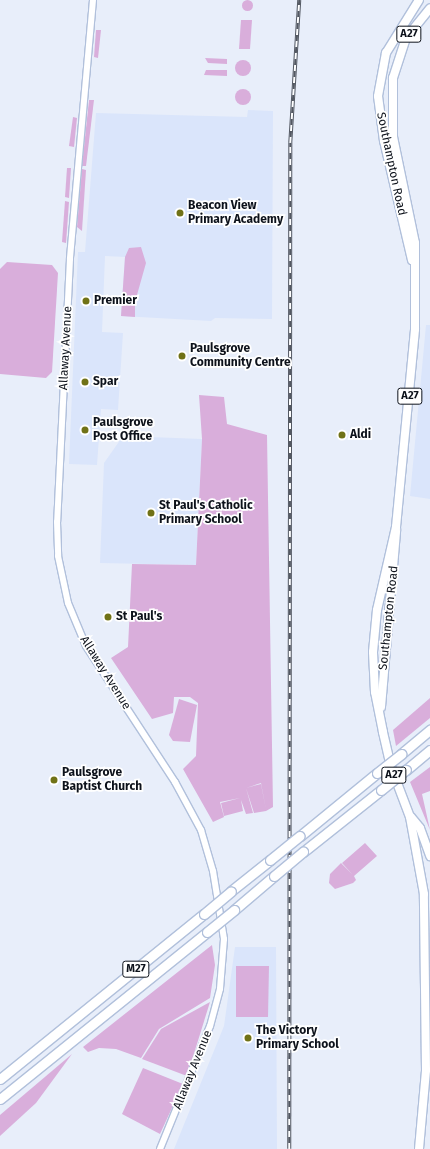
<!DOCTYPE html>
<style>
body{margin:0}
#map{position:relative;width:430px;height:1149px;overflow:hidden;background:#e8eefa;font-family:"Fira Sans",sans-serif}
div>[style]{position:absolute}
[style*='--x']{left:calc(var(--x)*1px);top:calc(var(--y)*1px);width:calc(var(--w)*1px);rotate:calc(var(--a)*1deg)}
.built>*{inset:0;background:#dae5fb}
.green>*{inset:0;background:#d9aedb}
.round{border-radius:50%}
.roads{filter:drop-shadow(1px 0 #b1c0db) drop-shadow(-1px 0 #b1c0db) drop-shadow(0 1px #b1c0db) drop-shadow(0 -1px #b1c0db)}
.minor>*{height:6px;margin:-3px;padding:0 3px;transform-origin:3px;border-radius:3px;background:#fff}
.major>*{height:8px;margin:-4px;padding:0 4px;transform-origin:4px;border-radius:4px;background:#fff}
.highway>*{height:9px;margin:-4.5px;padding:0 4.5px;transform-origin:4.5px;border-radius:4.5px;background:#fff}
.rail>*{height:3.5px;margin-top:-1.75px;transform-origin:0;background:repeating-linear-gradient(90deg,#fff 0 6px,#535862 0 12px);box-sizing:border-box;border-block:1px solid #535862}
.bridges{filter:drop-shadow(1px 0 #b1c0db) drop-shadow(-1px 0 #b1c0db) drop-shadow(0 1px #b1c0db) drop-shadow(0 -1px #b1c0db)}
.highway-bridge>*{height:9px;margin:-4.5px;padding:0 4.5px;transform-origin:4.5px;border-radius:4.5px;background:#fff}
.dots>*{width:11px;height:11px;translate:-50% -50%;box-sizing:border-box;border:2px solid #fff;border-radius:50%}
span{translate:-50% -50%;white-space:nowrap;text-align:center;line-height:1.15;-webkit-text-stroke:3.5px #fff;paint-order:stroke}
.shield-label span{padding:1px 3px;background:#fff;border:1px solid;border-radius:3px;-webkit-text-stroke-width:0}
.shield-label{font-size:11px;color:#0d121b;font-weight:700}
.street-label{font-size:12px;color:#0d121b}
.poi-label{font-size:12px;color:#0d121b;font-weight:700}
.left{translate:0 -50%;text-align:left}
</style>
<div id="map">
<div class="built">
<i style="clip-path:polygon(248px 110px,273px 111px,272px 319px,215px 318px,211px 321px,121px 316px,125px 257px,105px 256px,102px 332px,123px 333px,118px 410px,101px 409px,97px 465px,69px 464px,78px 252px,85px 252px,96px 113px,247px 117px)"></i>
<i style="clip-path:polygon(426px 325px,430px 325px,430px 499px,410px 496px)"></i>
<i style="clip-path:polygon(123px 436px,202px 439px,196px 565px,100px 563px,104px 463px)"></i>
<i style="clip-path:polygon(235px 947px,276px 947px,277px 1149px,174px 1149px,224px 1026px)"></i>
</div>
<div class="green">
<i class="round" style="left:241.5px;top:-0.5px;width:11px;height:11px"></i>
<i style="clip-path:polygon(241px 20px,252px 20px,250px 49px,239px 49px)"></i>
<i style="clip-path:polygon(96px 30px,101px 30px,98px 58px,94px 57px)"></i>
<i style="clip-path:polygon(205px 58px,227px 59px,227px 64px,208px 63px)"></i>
<i class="round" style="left:235px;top:60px;width:16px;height:16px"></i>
<i style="clip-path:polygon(206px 70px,227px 70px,227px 76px,204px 75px)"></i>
<i class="round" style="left:235px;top:89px;width:16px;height:16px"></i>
<i style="clip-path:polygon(89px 100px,94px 100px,86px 166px,82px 166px)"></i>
<i style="clip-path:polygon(73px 117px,77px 118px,74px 147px,69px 146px)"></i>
<i style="clip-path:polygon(67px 168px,71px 168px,69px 198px,65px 197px)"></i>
<i style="clip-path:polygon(82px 169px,86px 170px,82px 231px,77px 227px)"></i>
<i style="clip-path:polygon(65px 201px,69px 202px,66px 243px,62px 242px)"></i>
<i style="clip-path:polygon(141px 247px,146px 263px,135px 302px,135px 317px,121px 316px,125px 257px,129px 248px)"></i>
<i style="clip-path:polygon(7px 262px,52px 265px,58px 273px,52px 372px,46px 378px,0 374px,0 269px)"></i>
<i style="clip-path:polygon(199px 395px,224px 397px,227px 424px,267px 435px,273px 807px,266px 811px,254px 813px,246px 788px,261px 784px,266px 810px,261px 783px,246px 788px,253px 813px,246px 814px,241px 800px,243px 811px,224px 816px,221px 803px,240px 798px,220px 802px,224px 817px,213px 822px,183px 769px,196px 756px,198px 703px,190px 697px,174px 697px,173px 713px,152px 719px,111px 658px,128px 647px,132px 564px,196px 565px,202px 439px)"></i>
<i style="clip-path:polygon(430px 698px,430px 718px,396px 746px,393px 730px)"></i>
<i style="clip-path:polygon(179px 699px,197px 705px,190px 742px,173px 741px,169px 735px)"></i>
<i style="clip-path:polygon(430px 767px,430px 791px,422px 794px,430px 830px,410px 782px)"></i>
<i style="clip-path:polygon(365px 843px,377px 856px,354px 876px,356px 880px,353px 883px,335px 889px,329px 883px,330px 874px,341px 863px,352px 874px,342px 863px)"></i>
<i style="clip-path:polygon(212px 945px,215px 965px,210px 998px,159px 1029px,141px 1058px,116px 1049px,99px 1048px,88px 1052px,83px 1047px)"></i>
<i style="clip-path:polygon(236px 966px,269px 966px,268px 1017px,236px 1017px)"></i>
<i style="clip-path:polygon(210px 1002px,187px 1076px,142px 1059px,161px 1029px)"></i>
<i style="clip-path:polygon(72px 1054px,36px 1103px,0 1136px,0 1115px)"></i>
<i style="clip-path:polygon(143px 1068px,183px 1084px,160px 1134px,122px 1114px)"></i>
</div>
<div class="roads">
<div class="minor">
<i style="--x:93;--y:0;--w:260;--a:95.1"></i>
<i style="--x:70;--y:259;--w:263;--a:92.8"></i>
<i style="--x:57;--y:522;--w:34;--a:88"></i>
<i style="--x:58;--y:556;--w:48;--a:78"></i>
<i style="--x:68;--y:603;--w:47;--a:67.3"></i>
<i style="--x:86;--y:646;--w:163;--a:56.8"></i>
<i style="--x:175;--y:782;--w:55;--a:61.6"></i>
<i style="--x:201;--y:830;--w:43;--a:73.7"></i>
<i style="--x:213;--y:871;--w:69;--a:80.8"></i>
<i style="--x:224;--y:939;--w:50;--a:94.6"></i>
<i style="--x:220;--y:989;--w:38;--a:105"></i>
<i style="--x:210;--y:1026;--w:133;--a:112.1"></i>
</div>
<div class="major">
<i style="--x:412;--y:260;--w:122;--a:-103.2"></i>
<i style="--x:384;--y:141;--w:45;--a:-97.6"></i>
<i style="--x:378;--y:96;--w:44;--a:-79.5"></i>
<i style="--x:386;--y:53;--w:62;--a:-58.1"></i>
<i style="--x:381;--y:707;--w:177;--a:-85.1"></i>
<i style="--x:411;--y:817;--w:14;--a:51"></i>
<i style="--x:420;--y:828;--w:30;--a:70"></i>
<i style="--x:419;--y:1149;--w:79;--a:-84.9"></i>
<i style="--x:426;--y:1070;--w:176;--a:-90.7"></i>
<i style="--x:424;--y:894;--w:78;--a:-100.3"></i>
<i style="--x:410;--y:817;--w:53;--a:-110.8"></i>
<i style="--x:391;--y:767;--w:36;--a:-103"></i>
<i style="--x:383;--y:732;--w:41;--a:-101.3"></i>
<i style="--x:375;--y:692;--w:40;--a:-92.9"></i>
<i style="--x:373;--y:652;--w:42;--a:-84.6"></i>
<i style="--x:377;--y:610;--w:85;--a:-77.1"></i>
<i style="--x:396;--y:527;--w:199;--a:-84.5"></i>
<i style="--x:415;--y:329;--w:86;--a:-90"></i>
<i style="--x:415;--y:243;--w:108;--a:-101.7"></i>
<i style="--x:393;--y:137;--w:59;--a:-90"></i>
<i style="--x:393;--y:78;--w:42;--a:-72"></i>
<i style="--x:406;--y:38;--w:38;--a:-51"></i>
</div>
<div class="highway">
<i style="--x:401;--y:754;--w:38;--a:-40"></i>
<i style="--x:406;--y:770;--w:31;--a:-40"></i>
<i style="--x:300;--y:836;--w:99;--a:-39.3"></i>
<i style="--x:303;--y:852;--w:100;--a:-38.5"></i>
<i style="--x:231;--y:891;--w:50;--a:-38.5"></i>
<i style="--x:234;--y:910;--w:52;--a:-40.4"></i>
<i style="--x:0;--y:1079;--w:262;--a:-39"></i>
<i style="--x:0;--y:1099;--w:266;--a:-38.9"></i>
</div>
</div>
<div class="rail">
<i style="--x:289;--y:1149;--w:1006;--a:-89.94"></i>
<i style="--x:290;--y:143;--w:143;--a:-86.4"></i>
</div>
<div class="bridges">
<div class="highway-bridge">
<i style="--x:377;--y:773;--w:31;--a:-38"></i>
<i style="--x:381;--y:790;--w:32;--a:-39"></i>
<i style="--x:270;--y:860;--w:38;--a:-39"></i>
<i style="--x:274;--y:876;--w:38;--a:-40"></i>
<i style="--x:204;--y:914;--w:35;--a:-40"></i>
<i style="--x:207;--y:932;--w:35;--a:-39"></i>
</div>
</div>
<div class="dots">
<i style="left:180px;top:213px;background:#707217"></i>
<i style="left:86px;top:301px;background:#707217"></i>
<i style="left:182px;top:356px;background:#707217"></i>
<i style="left:85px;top:382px;background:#707217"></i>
<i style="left:85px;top:430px;background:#707217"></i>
<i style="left:342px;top:435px;background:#707217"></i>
<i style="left:151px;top:513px;background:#707217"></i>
<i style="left:108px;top:617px;background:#707217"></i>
<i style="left:54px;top:780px;background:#707217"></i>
<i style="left:248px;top:1038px;background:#707217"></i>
</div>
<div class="shield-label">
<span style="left:409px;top:34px">A27</span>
<span style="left:410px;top:396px">A27</span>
<span style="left:394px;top:775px">A27</span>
<span style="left:136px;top:969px">M27</span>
</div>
<div class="street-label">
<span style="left:391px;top:164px;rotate:78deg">Southampton Road</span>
<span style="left:66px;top:348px;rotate:-87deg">Allaway Avenue</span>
<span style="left:389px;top:618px;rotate:-84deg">Southampton Road</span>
<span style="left:105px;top:673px;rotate:58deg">Allaway Avenue</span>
<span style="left:193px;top:1070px;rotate:-68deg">Allaway Avenue</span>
</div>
<div class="poi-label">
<span class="left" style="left:188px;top:213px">Beacon View<br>Primary Academy</span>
<span class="left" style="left:94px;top:301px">Premier</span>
<span class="left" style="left:190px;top:356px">Paulsgrove<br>Community Centre</span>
<span class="left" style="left:93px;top:382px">Spar</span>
<span class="left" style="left:93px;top:430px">Paulsgrove<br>Post Office</span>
<span class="left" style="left:350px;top:435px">Aldi</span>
<span class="left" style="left:159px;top:513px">St Paul's Catholic<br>Primary School</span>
<span class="left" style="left:116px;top:617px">St Paul's</span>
<span class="left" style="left:62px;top:780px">Paulsgrove<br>Baptist Church</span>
<span class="left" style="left:256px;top:1038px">The Victory<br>Primary School</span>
</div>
</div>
